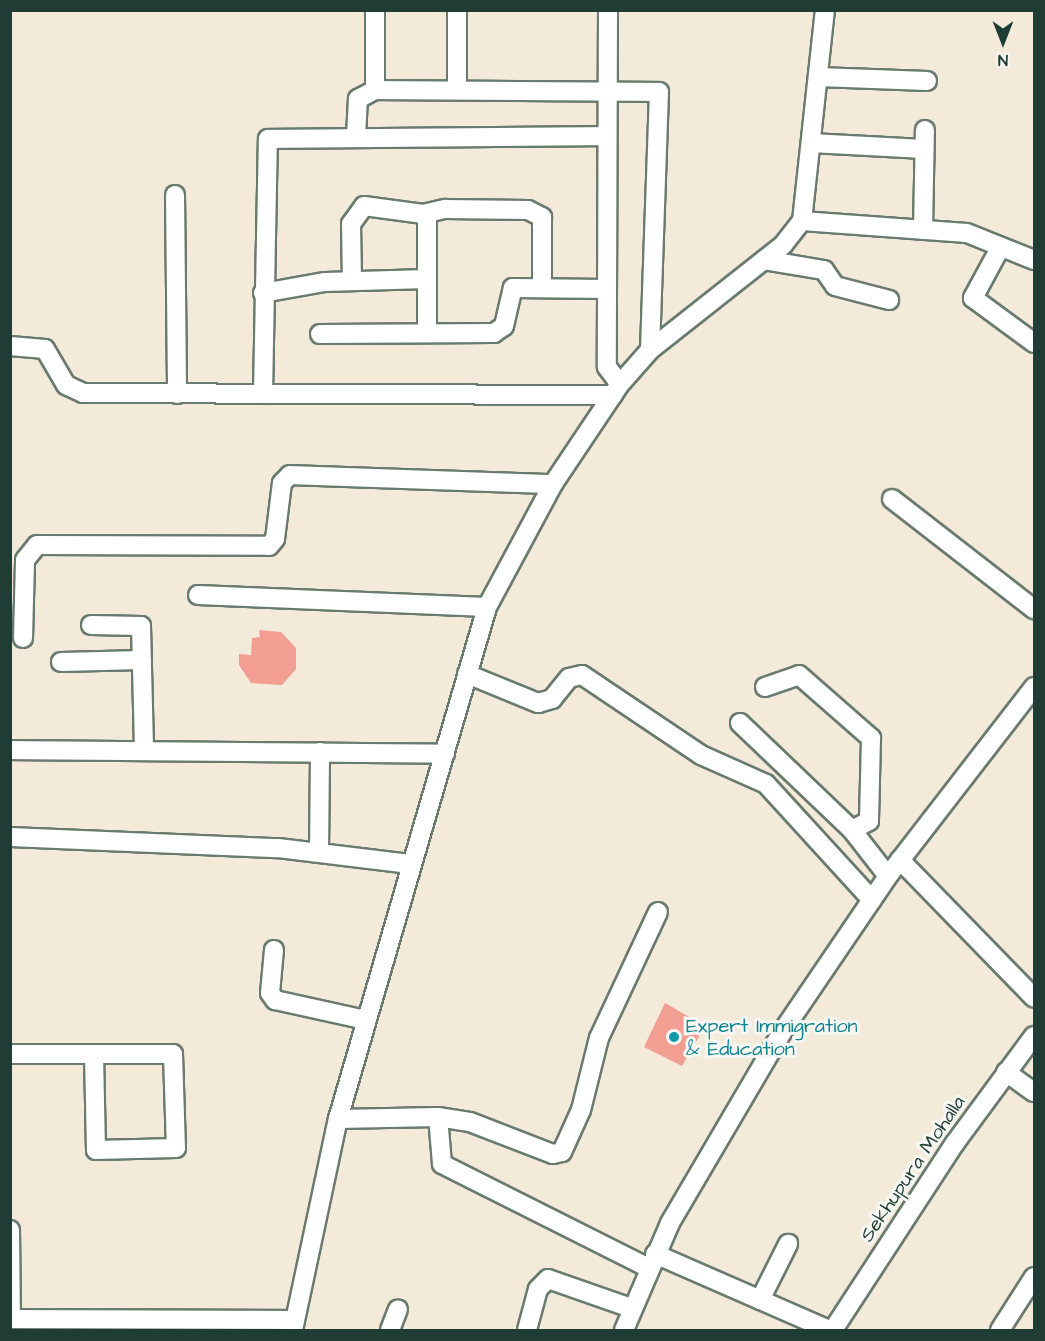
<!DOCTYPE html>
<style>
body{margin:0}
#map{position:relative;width:1045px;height:1341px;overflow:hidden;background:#f3eada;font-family:"Architects Daughter",sans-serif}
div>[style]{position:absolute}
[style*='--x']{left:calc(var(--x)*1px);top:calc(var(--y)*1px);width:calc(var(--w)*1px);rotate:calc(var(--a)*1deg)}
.building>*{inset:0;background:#f39e92}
.roads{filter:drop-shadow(2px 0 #697a6e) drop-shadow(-2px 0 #697a6e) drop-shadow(0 2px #697a6e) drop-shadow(0 -2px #697a6e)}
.minor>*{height:18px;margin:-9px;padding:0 9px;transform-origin:9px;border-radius:9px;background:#fff}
.dots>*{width:16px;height:16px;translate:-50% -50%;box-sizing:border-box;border:3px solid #f6f6f2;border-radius:50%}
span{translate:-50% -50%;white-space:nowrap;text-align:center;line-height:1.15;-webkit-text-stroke:6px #f6f6f2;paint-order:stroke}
.culture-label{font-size:20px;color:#0d838f}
.left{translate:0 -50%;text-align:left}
.street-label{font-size:20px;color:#1f3d34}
.frame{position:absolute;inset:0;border:12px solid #1f3d34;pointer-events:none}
.north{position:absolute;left:973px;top:12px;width:60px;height:60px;-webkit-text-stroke:4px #f6f6f2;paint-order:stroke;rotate:180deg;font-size:16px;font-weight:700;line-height:24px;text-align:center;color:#1f3d34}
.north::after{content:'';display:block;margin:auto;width:21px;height:27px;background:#1f3d34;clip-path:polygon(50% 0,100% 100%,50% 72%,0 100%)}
</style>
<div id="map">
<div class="building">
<i style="clip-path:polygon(259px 630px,281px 632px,296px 648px,296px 669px,282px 685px,251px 683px,239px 665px,239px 654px,251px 655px,252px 638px,260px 637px)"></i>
<i style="clip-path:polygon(665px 1003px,705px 1026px,682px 1066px,644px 1047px)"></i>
</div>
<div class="roads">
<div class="minor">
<i style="--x:457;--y:10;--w:79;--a:90"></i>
<i style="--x:608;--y:10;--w:357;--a:90.2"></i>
<i style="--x:607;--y:367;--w:21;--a:53"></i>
<i style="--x:818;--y:77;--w:109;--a:2.1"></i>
<i style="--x:375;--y:90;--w:80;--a:-90"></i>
<i style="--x:356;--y:136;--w:37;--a:-87"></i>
<i style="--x:358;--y:99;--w:19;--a:-28"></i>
<i style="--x:375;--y:90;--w:284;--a:0.4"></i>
<i style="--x:659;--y:92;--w:258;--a:92"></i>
<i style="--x:811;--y:143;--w:113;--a:3"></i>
<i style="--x:175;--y:195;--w:199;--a:89.4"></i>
<i style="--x:427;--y:214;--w:118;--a:90"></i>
<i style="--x:802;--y:221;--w:165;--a:4.2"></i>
<i style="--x:967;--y:233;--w:72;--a:21.9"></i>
<i style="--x:923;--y:230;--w:100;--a:-88.9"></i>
<i style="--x:1000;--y:248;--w:57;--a:118.4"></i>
<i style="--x:973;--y:298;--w:76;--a:36.4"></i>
<i style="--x:764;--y:260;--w:61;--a:9.5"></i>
<i style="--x:824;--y:270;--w:19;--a:55"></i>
<i style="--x:835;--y:286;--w:56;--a:14.5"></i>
<i style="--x:352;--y:281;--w:57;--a:-91"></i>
<i style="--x:351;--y:224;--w:22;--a:-54"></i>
<i style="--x:364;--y:206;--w:60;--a:7.7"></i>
<i style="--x:423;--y:214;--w:23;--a:-13"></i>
<i style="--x:445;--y:209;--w:83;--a:0.7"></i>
<i style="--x:528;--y:210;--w:16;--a:27"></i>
<i style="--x:542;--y:217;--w:70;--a:90"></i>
<i style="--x:263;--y:293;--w:63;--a:-10.1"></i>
<i style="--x:325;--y:282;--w:102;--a:-1.7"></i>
<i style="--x:320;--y:334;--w:174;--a:-0.3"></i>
<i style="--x:494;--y:333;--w:12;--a:-35"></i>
<i style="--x:504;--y:326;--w:39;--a:-77"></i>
<i style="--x:513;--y:288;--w:94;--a:0.6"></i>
<i style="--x:10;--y:346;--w:35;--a:5"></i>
<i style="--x:45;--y:349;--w:42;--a:59.7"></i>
<i style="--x:66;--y:385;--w:19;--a:25"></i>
<i style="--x:83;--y:393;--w:530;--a:0.22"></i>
<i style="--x:263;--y:394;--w:255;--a:-88.9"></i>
<i style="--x:268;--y:139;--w:339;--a:-0.5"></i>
<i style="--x:892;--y:499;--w:180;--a:37.8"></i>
<i style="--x:198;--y:595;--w:289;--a:2.4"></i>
<i style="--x:91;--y:625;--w:50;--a:1.1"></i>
<i style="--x:141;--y:626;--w:123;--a:88.6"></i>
<i style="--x:23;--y:638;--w:78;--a:-88.5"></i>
<i style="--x:25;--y:560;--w:19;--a:-51"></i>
<i style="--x:37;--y:545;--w:232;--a:0.2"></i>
<i style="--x:269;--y:546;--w:9;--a:-49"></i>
<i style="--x:275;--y:539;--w:56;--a:-82.9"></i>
<i style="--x:282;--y:483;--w:11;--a:-45"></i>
<i style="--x:290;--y:475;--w:263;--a:2"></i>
<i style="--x:61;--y:662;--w:81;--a:-1.4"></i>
<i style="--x:467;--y:674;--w:77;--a:22.2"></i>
<i style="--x:538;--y:703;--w:15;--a:-16"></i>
<i style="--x:552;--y:699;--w:27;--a:-51"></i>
<i style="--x:569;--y:678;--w:13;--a:-13"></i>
<i style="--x:582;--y:675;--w:143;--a:33.9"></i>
<i style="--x:701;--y:755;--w:71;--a:24"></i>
<i style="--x:766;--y:784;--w:157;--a:47.6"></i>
<i style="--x:765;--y:687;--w:36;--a:-19"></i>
<i style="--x:799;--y:675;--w:96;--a:41.2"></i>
<i style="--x:871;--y:738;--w:83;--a:91.4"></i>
<i style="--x:869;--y:821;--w:19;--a:152"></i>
<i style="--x:740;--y:723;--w:155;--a:43.7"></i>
<i style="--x:852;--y:830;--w:58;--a:52"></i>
<i style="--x:10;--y:750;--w:435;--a:0.5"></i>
<i style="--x:10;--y:837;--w:268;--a:2.4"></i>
<i style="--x:278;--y:848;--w:133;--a:6.9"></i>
<i style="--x:319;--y:852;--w:100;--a:-89.4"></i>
<i style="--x:900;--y:860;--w:192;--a:45.8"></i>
<i style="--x:274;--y:950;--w:43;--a:95.3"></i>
<i style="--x:270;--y:993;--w:9;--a:54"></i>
<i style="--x:275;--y:1000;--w:93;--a:12.4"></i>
<i style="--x:10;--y:1054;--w:163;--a:0"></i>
<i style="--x:173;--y:1054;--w:94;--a:88.2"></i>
<i style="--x:176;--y:1148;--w:80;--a:178.6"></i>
<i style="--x:96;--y:1150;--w:96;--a:-91.2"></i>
<i style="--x:1006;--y:1072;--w:34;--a:36"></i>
<i style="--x:438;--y:1117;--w:32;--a:9"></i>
<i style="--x:470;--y:1122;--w:89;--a:21.1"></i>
<i style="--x:553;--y:1154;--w:9;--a:-13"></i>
<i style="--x:562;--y:1152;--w:46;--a:-65.7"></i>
<i style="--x:581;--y:1110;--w:74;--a:-76"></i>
<i style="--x:599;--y:1038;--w:139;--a:-64.9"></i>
<i style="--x:338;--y:1119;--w:100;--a:-1.1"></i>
<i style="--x:438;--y:1117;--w:47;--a:85.1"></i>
<i style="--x:442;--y:1164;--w:232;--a:26.7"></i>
<i style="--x:10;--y:1230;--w:89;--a:89.4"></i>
<i style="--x:655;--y:1254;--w:190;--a:23.6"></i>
<i style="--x:760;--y:1300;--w:63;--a:-63.4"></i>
<i style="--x:10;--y:1319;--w:285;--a:0.2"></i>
<i style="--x:293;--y:1330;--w:216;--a:-78"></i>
<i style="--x:338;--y:1119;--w:533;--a:-73.77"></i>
<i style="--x:487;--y:607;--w:140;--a:-61.8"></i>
<i style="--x:553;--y:484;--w:120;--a:-56.2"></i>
<i style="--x:620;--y:384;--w:45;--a:-48.6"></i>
<i style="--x:650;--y:350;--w:169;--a:-38.3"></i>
<i style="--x:783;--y:245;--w:31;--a:-52"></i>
<i style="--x:802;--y:221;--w:212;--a:-83.8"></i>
<i style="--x:390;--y:1330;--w:22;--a:-69"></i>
<i style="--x:527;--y:1330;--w:42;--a:-75"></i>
<i style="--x:538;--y:1289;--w:14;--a:-45"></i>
<i style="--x:548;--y:1279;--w:88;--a:19.3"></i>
<i style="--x:624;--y:1330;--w:116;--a:-66.7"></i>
<i style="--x:670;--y:1223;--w:221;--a:-59.6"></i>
<i style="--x:782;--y:1032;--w:189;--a:-55.8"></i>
<i style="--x:888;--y:876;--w:239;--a:-52.3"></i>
<i style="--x:833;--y:1330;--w:223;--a:-56.9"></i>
<i style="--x:955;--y:1143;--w:133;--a:-53.6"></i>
<i style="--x:1000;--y:1330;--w:63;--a:-57.3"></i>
</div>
</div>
<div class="dots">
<i style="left:674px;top:1037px;background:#0f9aa8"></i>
</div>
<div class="culture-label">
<span class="left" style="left:686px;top:1038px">Expert Immigration<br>&amp; Education</span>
</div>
<div class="street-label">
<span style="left:913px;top:1169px;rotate:-56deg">Sekhupura Mohalla</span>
</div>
<div class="frame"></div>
<div class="north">N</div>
</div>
